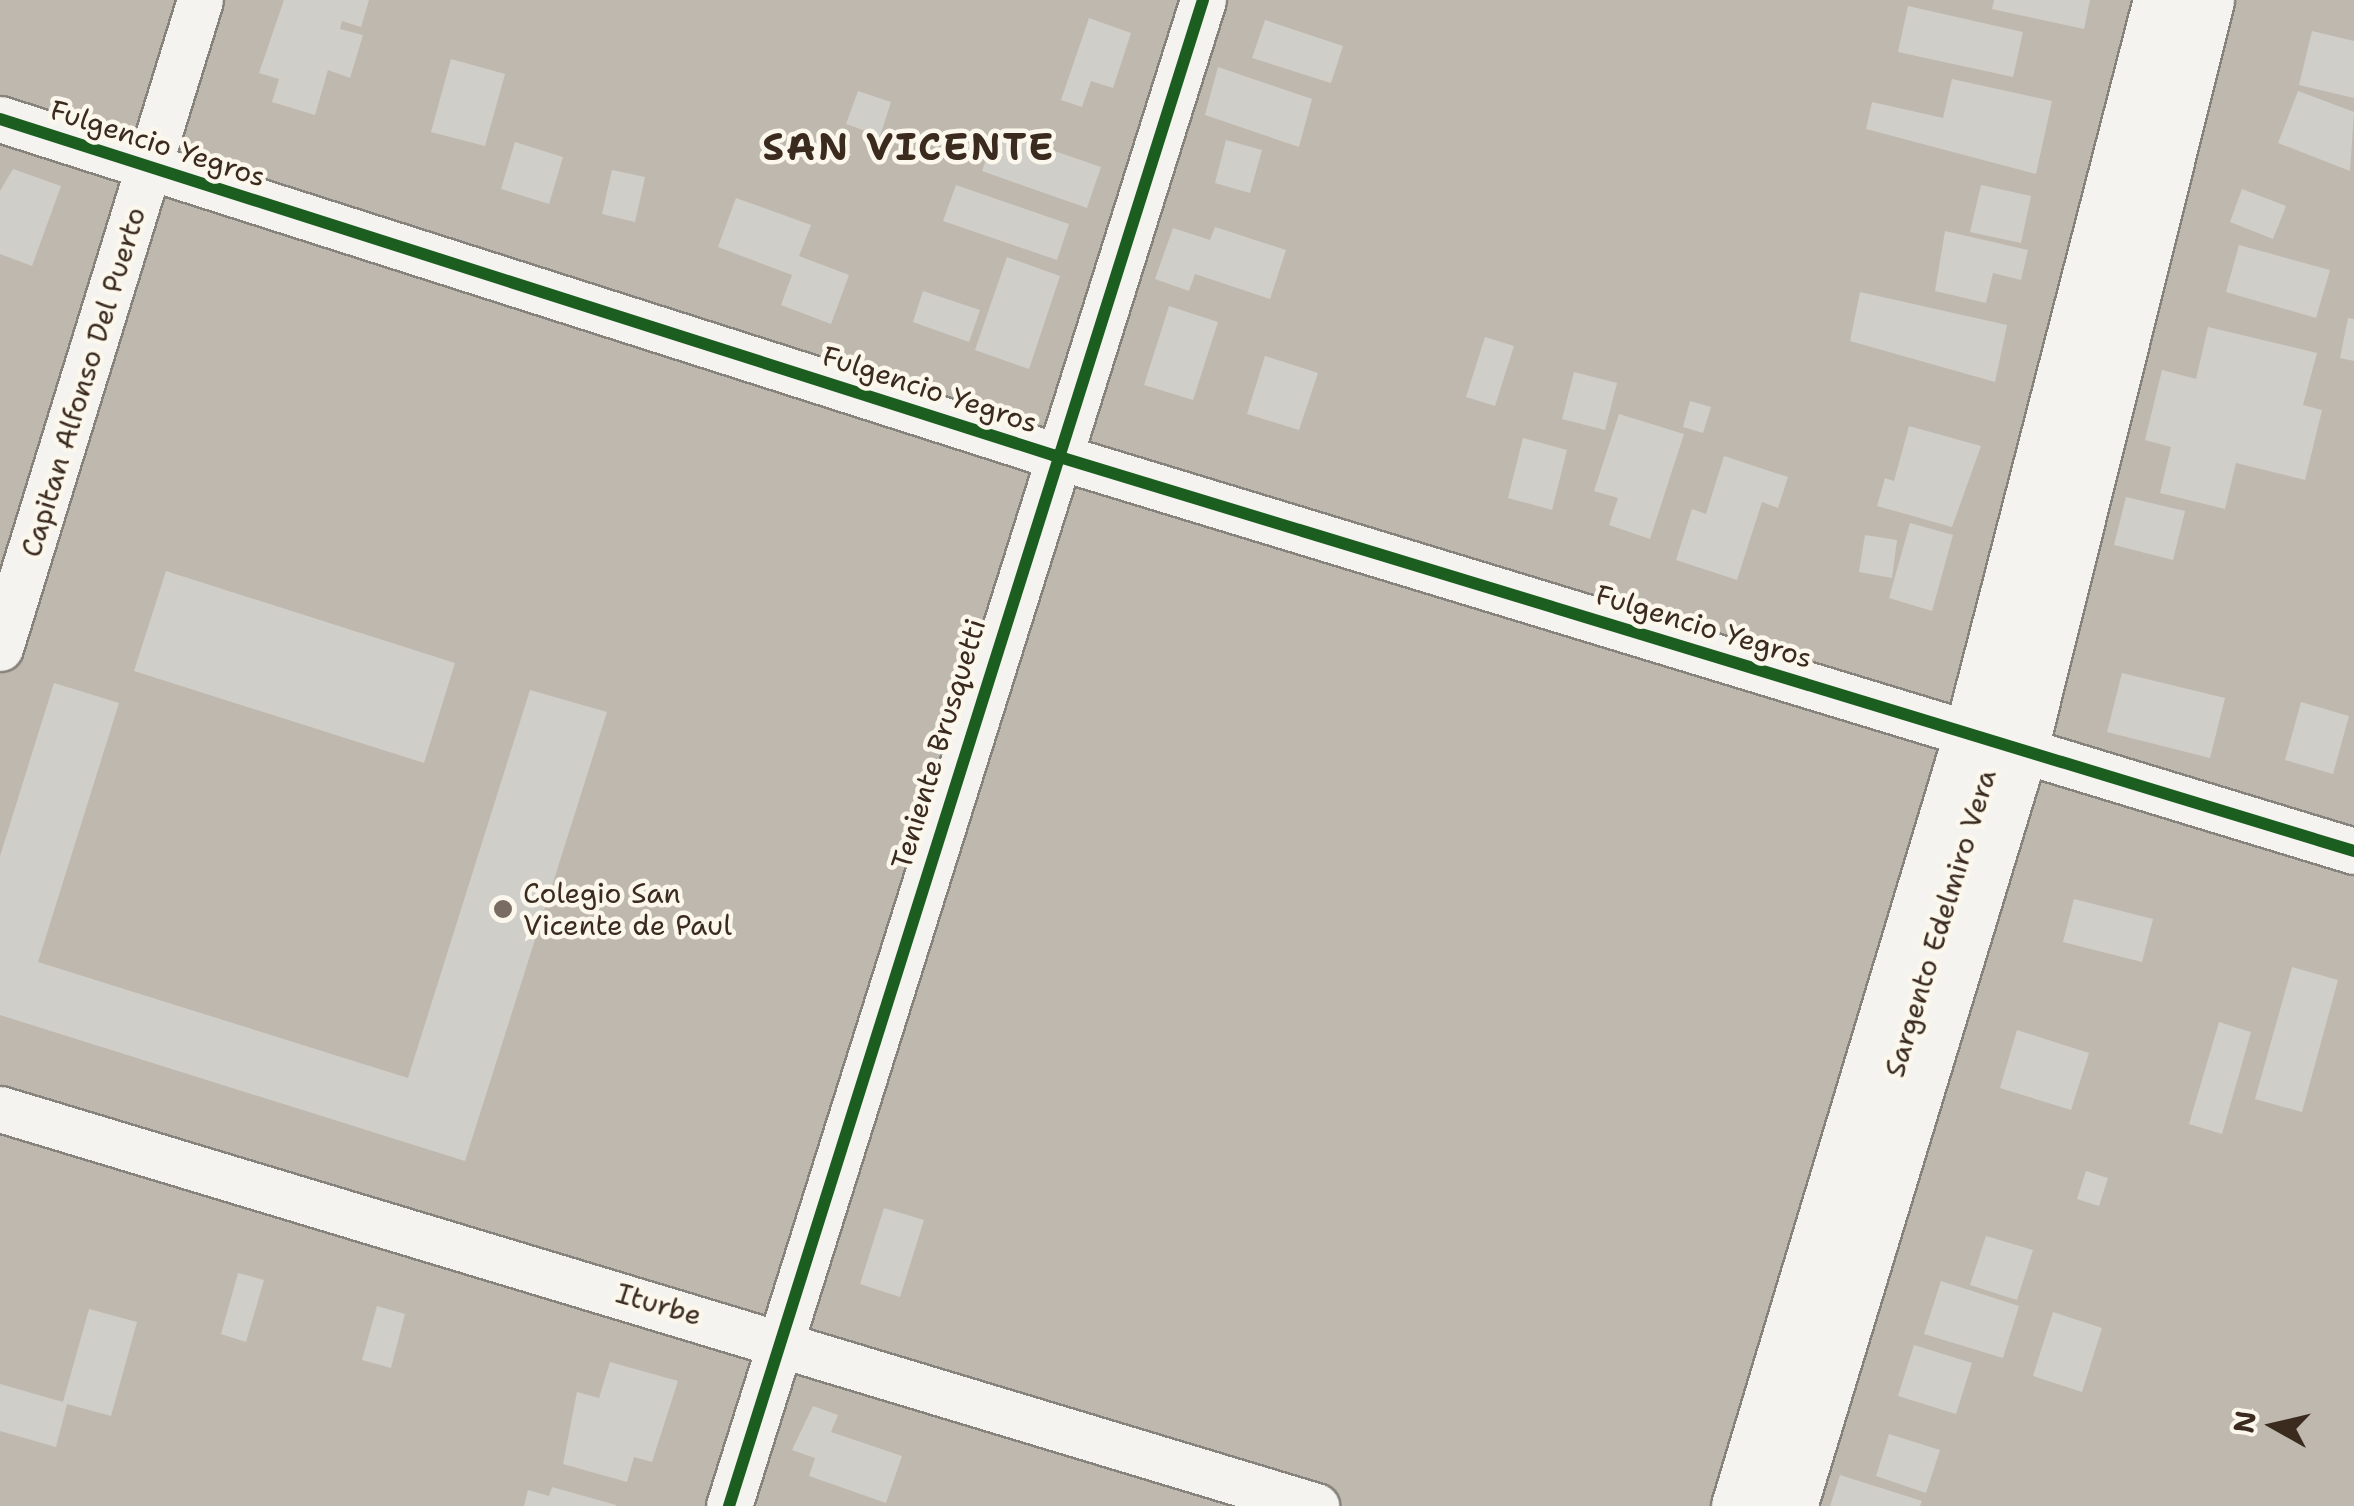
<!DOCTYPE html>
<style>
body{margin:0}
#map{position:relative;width:2354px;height:1506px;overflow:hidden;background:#eceae4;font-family:"Shantell Sans",sans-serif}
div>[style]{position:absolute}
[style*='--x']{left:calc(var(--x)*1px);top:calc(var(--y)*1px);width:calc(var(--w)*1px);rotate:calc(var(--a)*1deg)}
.water>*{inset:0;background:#bfb8ae}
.building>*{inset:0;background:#d0cec9}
.roads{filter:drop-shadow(2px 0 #86827c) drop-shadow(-2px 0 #86827c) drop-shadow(0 2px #86827c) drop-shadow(0 -2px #86827c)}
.street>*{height:45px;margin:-22.5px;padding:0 22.5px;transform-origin:22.5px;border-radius:22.5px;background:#f4f3ef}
.secondary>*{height:55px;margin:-27.5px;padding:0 27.5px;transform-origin:27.5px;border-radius:27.5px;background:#f4f3ef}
.cycleway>*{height:12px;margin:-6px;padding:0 6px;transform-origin:6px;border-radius:6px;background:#1b5e20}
.dots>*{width:28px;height:28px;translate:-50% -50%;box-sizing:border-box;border:5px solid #fbf7ec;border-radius:50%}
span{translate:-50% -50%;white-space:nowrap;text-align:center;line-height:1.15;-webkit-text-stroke:9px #fbf7ec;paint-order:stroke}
.street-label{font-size:28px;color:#3b2a1e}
.poi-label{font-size:28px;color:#3b2a1e}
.left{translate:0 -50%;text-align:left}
.district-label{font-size:38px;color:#3b2a1e;font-weight:700;letter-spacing:2.5px}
.north{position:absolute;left:2224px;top:1376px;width:100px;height:100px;-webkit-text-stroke:8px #fbf7ec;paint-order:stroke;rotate:278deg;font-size:28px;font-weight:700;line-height:40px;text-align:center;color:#3b2a1e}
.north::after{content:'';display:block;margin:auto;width:35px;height:45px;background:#3b2a1e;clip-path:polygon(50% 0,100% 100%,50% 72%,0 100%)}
</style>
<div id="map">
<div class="water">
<i style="clip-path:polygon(0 0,2354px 0,2354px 1506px,0 1506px)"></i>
</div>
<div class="building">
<i style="clip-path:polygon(284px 0,369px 0,361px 27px,342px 21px,340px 29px,363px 35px,350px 78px,328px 70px,315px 115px,272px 102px,279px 79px,259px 73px)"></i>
<i style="clip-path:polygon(1994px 0,2090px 0,2084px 29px,1992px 9px)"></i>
<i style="clip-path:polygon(1908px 6px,2023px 32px,2013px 77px,1898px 52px)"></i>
<i style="clip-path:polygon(1089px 18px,1131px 33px,1113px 88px,1091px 81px,1082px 107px,1061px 100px)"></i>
<i style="clip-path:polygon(1265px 20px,1343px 46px,1331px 83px,1252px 58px)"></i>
<i style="clip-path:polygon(2312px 31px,2354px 41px,2354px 98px,2299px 85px)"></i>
<i style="clip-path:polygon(451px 59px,505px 74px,485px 146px,431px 132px)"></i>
<i style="clip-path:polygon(1218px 67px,1312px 99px,1299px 147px,1205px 115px)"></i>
<i style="clip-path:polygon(1952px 79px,2052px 101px,2036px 174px,1866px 129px,1872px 102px,1943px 118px)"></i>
<i style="clip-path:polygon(858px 91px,891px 102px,880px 136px,846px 124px)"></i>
<i style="clip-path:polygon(2298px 91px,2354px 112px,2350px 171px,2278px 143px)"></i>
<i style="clip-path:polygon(996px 131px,1101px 167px,1087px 208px,982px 171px)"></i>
<i style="clip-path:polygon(1226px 140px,1262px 150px,1250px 193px,1215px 183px)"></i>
<i style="clip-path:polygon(515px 142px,563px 157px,549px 204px,501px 189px)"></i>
<i style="clip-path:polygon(13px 169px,61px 186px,32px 266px,0 254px,0 191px)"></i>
<i style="clip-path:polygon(612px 170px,645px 177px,635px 222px,602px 214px)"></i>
<i style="clip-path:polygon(956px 185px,1069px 224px,1057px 260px,943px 221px)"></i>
<i style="clip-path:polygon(1981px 185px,2031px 196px,2021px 243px,1970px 232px)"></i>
<i style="clip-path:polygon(2242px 189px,2286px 206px,2273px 239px,2230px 222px)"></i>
<i style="clip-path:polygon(736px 198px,811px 225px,799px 256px,849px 275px,831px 324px,781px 305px,792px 275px,718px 247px)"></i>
<i style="clip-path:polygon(1215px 227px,1286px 250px,1270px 299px,1195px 274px,1189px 291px,1155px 279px,1173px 228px,1210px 240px)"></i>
<i style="clip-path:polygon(1945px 231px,2028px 250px,2021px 280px,1993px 273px,1986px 303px,1935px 291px)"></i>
<i style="clip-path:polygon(2239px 245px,2330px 270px,2316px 318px,2226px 292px)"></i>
<i style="clip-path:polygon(1007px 257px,1060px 276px,1029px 369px,975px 350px)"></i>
<i style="clip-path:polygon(923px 291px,980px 310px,969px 342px,913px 322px)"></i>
<i style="clip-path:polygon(1860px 292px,2007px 325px,1995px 382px,1850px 341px)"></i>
<i style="clip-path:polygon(1169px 306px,1218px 322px,1193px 400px,1144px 385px)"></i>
<i style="clip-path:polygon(2348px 318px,2354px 319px,2354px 361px,2340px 358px)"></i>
<i style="clip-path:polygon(2208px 327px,2317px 353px,2303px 405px,2322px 410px,2305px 480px,2236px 463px,2225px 509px,2160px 493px,2171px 447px,2145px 440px,2162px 370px,2196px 379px)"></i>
<i style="clip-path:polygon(1485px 337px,1514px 346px,1495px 406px,1466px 397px)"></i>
<i style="clip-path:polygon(1265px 356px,1318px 373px,1299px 430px,1247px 414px)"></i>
<i style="clip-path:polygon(1574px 372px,1617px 383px,1605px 430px,1562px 419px)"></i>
<i style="clip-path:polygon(1690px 401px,1711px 407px,1703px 433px,1683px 427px)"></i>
<i style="clip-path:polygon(1619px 414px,1684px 434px,1650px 539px,1609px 525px,1618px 498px,1594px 491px)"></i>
<i style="clip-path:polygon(1909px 426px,1981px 446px,1952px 527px,1877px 506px,1885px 478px,1894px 481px)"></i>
<i style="clip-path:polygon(1523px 438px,1567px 450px,1552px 510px,1508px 498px)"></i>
<i style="clip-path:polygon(1724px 456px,1788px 477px,1778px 508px,1762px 502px,1737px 580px,1676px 560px,1692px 509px,1706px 514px)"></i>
<i style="clip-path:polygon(2126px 497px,2185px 511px,2173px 560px,2114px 545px)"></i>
<i style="clip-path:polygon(1910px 523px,1953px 535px,1932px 611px,1889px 598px)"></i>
<i style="clip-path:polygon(1865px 535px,1897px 540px,1892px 578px,1859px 572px)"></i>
<i style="clip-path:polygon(166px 571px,455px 663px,424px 763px,134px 671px)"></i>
<i style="clip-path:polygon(2122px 673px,2225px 698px,2210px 758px,2107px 732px)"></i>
<i style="clip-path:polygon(54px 683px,119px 703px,38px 962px,408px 1078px,530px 690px,607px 712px,465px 1161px,0 1015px,0 856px)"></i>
<i style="clip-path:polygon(2301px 702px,2349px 716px,2333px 774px,2285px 760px)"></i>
<i style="clip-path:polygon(2074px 899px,2153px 919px,2142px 962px,2063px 942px)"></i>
<i style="clip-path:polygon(2292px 967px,2338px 980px,2302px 1112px,2255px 1099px)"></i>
<i style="clip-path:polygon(2219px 1022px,2251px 1032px,2222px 1134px,2189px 1124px)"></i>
<i style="clip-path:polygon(2017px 1030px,2089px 1053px,2071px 1110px,2000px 1088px)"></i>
<i style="clip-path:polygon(2086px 1171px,2108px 1178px,2099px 1206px,2077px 1199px)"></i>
<i style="clip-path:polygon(884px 1208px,924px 1220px,900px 1297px,860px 1284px)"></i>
<i style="clip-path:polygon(1986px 1236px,2033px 1250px,2017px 1300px,1970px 1285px)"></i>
<i style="clip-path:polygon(238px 1273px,264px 1280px,246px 1342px,221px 1334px)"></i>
<i style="clip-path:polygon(1941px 1281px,2019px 1306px,2003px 1358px,1924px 1334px)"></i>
<i style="clip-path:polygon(377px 1306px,405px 1314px,391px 1368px,362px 1360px)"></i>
<i style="clip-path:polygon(89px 1309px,137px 1322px,111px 1416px,67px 1404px,56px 1447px,0 1431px,0 1384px,63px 1402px)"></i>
<i style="clip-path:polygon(2053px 1312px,2102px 1328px,2082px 1392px,2033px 1376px)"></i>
<i style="clip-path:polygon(1914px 1345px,1972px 1363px,1956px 1414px,1898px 1396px)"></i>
<i style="clip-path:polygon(610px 1362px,678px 1381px,652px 1462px,634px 1457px,627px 1482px,563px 1464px,577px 1392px,599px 1398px)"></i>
<i style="clip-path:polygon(813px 1406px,838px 1415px,831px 1432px,902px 1456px,886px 1503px,809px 1476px,815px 1458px,792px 1450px)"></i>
<i style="clip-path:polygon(1889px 1434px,1940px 1450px,1926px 1493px,1876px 1476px)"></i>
<i style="clip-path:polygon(1840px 1475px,1922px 1501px,1920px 1506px,1830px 1506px)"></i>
<i style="clip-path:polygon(552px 1487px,616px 1505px,616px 1506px,524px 1506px,528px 1490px,549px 1496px)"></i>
</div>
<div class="roads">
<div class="street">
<i style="--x:0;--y:119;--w:1105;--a:17.7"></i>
<i style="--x:1053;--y:455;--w:1360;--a:16.93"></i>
<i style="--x:0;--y:648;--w:678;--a:-72.85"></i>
<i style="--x:0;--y:1109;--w:1375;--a:16.79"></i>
<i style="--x:729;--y:1506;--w:1579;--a:-72.53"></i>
</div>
<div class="secondary">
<i style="--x:1739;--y:1506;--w:807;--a:-73.23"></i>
<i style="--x:1972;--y:733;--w:757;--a:-75.54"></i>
<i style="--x:1789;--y:1506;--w:788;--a:-73.04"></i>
<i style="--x:2019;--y:752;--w:775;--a:-76.04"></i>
</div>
</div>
<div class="cycleway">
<i style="--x:0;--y:119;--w:1105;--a:17.7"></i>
<i style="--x:1053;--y:455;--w:1360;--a:16.93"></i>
<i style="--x:729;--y:1506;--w:1579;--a:-72.53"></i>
</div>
<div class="dots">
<i style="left:503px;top:909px;background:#796d63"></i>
</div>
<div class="street-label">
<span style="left:158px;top:143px;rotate:18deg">Fulgencio Yegros</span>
<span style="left:83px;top:382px;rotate:-73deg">Capitan Alfonso Del Puerto</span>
<span style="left:930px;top:389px;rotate:18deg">Fulgencio Yegros</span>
<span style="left:1704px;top:626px;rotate:17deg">Fulgencio Yegros</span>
<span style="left:938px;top:744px;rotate:-73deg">Teniente Brusquetti</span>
<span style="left:1940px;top:923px;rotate:-73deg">Sargento Edelmiro Vera</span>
<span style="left:659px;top:1304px;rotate:16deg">Iturbe</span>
</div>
<div class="poi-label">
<span class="left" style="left:523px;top:909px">Colegio San<br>Vicente de Paul</span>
</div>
<div class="district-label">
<span style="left:909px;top:147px">SAN VICENTE</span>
</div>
<div class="north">N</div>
</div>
